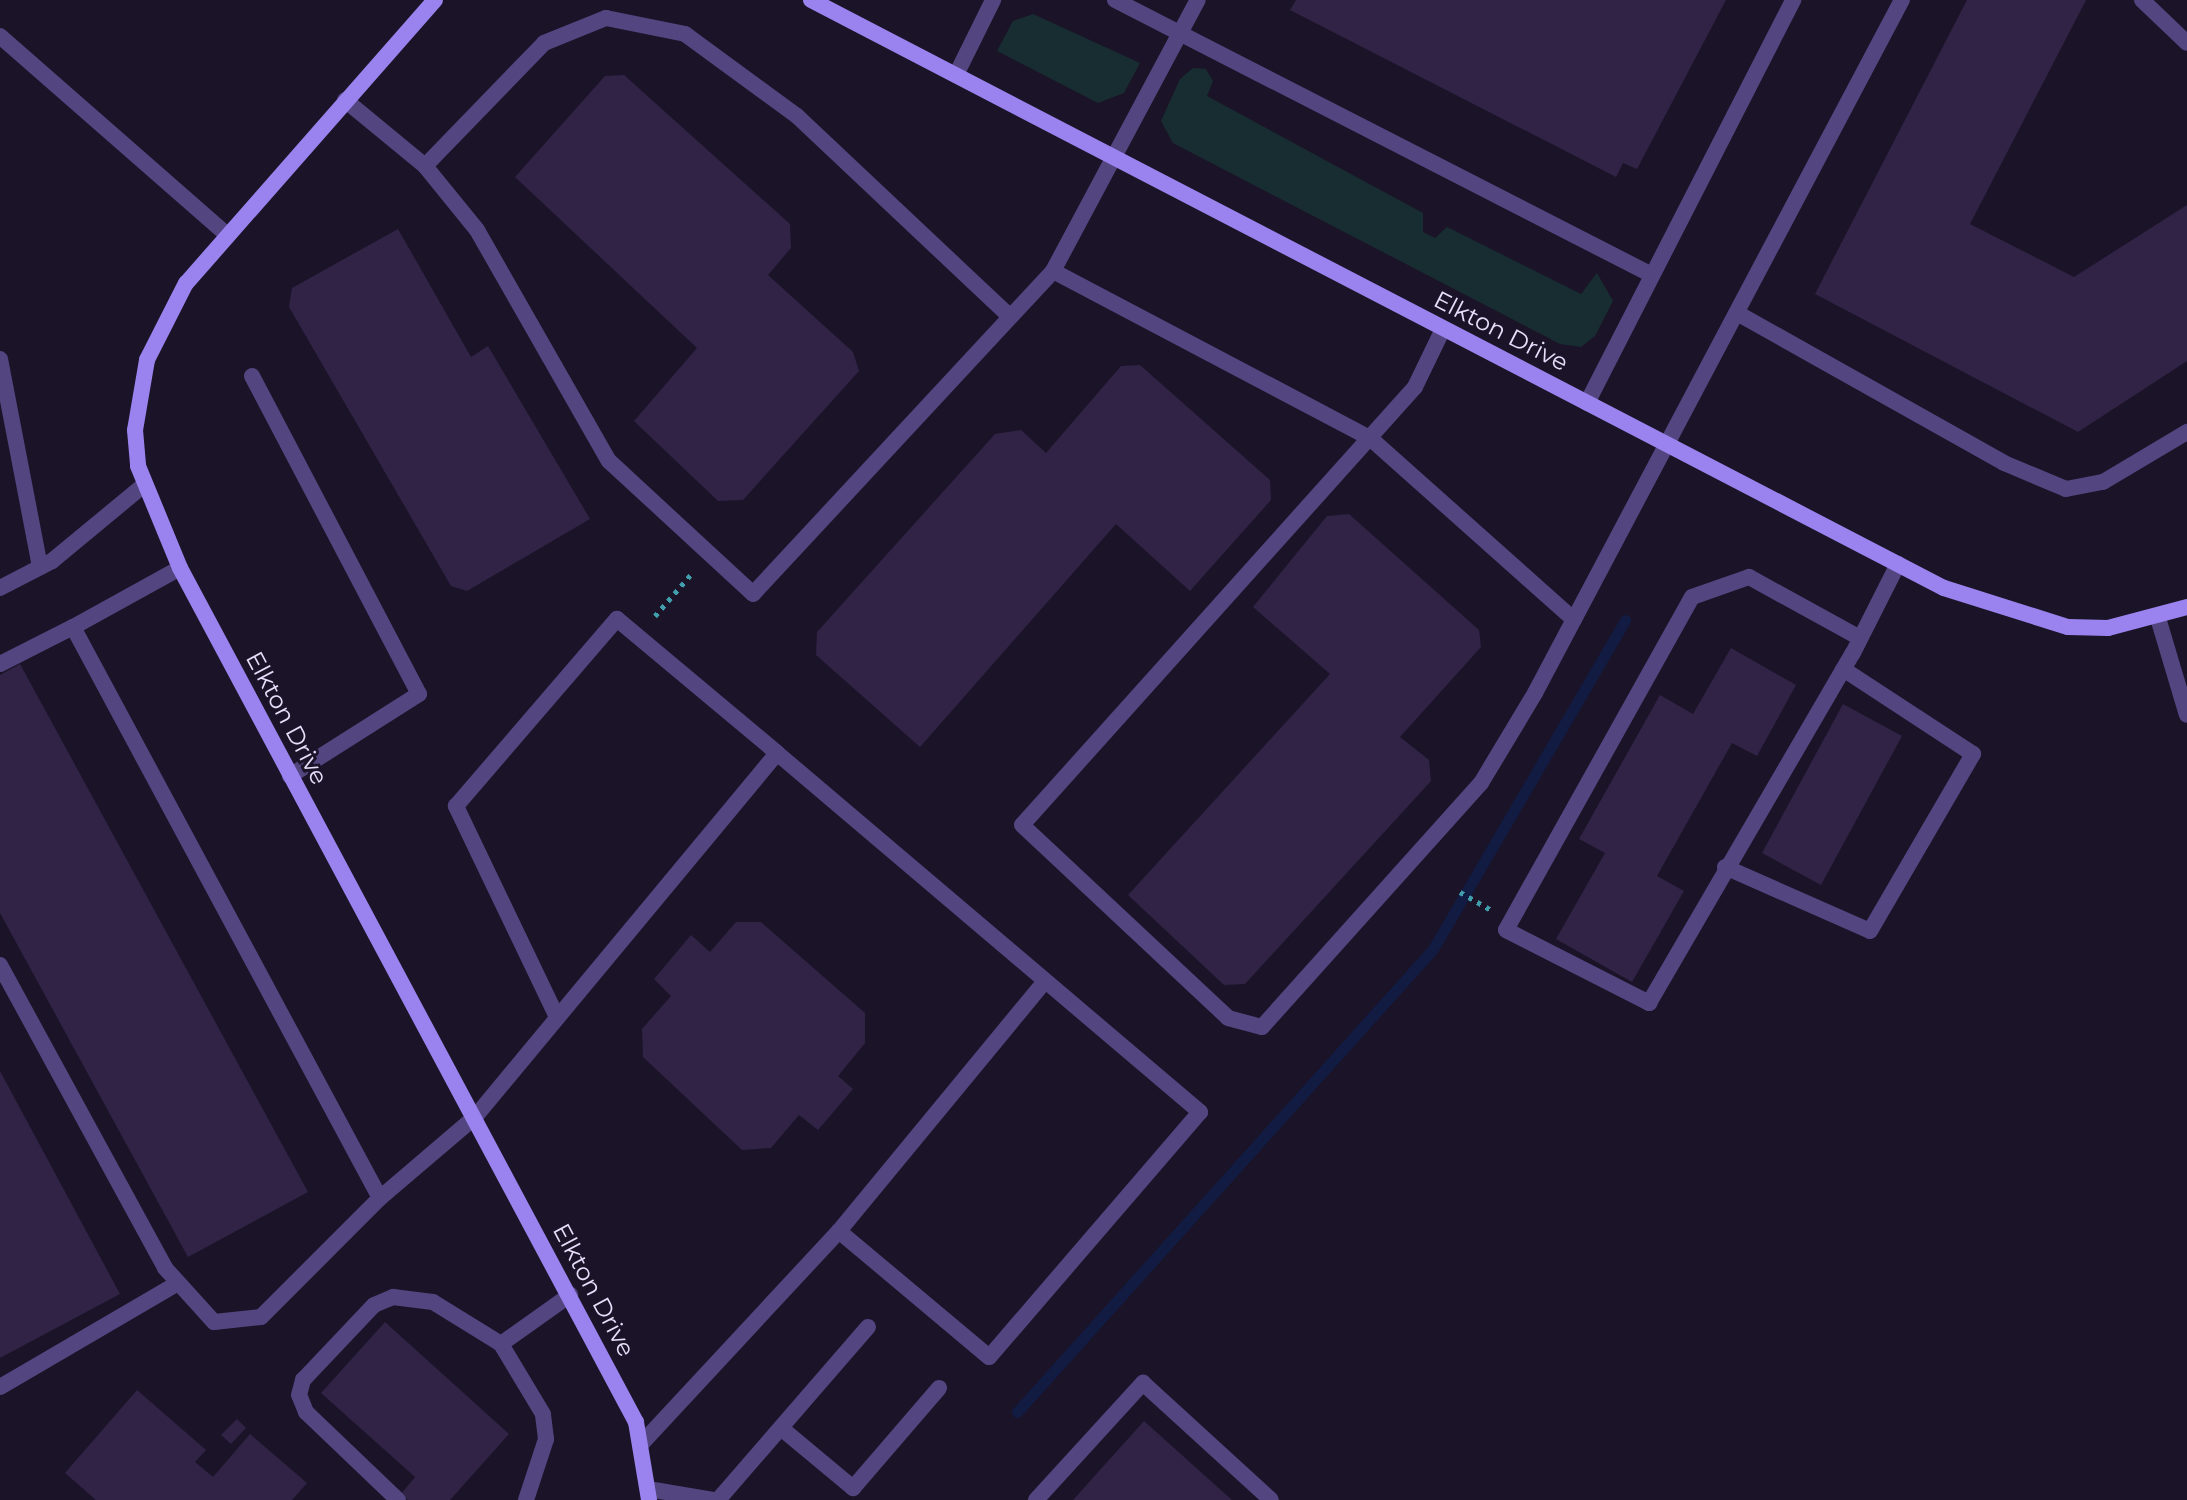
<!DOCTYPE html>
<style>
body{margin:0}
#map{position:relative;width:2187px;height:1500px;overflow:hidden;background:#1b1428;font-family:Montserrat,sans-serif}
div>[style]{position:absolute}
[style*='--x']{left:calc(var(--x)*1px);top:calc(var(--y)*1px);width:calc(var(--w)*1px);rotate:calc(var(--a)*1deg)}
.green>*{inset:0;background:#182d31}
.stream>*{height:11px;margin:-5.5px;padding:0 5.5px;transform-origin:5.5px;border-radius:5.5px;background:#121b42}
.building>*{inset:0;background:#302346}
.path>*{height:5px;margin-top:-2.5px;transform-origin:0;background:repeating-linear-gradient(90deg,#419fad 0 4px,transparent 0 10px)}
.lane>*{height:16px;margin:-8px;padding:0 8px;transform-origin:8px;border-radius:8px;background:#534580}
.secondary>*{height:16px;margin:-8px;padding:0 8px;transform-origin:8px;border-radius:8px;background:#9a83ee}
span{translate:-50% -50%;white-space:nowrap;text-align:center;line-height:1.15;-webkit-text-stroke:6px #1b1428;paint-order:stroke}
.street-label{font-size:24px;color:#e7dffb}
</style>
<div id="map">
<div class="green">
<i style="clip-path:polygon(1033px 14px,1140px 63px,1124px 93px,1098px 103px,997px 51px,1013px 21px)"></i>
<i style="clip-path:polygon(1193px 68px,1206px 69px,1213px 81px,1207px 96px,1423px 213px,1423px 232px,1435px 238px,1447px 227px,1581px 294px,1597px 273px,1613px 301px,1595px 336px,1581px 347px,1560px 344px,1173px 143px,1161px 121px,1180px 79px)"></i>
</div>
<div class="stream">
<i style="--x:1017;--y:1412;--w:622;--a:-48.06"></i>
<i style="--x:1433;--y:949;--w:381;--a:-59.7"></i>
</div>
<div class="building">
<i style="clip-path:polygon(1296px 0,1726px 0,1637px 169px,1623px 163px,1616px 177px,1290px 10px)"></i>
<i style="clip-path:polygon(1967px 0,2086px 0,1970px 224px,2074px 277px,2187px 205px,2187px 361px,2078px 432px,1815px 294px)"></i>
<i style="clip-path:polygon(624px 75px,790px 224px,791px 248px,768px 275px,853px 352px,859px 371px,743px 500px,718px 501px,634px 421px,697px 348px,515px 177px,605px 76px)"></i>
<i style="clip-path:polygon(398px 229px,471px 357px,488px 346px,590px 519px,467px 591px,451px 586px,289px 307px,292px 288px)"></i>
<i style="clip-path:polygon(1140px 365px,1270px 480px,1271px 500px,1190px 591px,1116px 524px,920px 747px,816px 655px,817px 632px,995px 434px,1021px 430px,1046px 453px,1121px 366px)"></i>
<i style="clip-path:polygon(1349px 514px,1479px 630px,1481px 647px,1400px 737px,1429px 760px,1431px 781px,1245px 984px,1224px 985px,1128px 895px,1330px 674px,1253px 607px,1327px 516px)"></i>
<i style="clip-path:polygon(1731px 648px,1796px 685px,1757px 756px,1732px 743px,1657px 876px,1684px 891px,1632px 982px,1556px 939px,1605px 853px,1579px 839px,1660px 695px,1693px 714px)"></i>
<i style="clip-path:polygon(20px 664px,308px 1192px,188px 1257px,0 913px,0 675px)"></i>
<i style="clip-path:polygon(1843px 704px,1902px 736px,1821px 885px,1762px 853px)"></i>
<i style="clip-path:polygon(736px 922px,761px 922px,865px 1013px,865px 1043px,838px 1076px,853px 1089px,818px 1130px,799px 1115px,771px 1148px,742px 1150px,643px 1057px,642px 1029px,671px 996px,654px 979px,691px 935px,710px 952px)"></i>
<i style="clip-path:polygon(0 1071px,120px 1294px,0 1358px)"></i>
<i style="clip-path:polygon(385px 1322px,509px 1434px,450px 1500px,408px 1500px,401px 1494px,415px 1477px,321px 1393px)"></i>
<i style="clip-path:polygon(137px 1390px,206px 1450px,195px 1462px,213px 1477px,250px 1434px,307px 1483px,292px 1500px,96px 1500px,65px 1473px)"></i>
<i style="clip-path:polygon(237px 1419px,246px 1428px,231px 1444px,221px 1435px)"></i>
<i style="clip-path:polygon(1144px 1421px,1232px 1500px,1073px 1500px)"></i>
</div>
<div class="path">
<i style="--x:655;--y:616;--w:58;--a:-49.2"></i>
<i style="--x:1460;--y:892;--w:36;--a:30"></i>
</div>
<div class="lane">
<i style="--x:1115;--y:0;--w:603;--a:27.12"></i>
<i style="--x:2142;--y:0;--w:62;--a:43.7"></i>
<i style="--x:0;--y:36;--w:302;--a:41.2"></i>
<i style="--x:956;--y:75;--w:84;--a:-63.7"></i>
<i style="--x:345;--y:100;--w:104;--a:39.5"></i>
<i style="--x:425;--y:166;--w:82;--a:50.9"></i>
<i style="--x:477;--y:230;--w:266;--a:60.3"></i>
<i style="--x:609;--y:461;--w:196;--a:42.7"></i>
<i style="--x:753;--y:594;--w:441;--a:-47.1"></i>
<i style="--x:1053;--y:271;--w:307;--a:-61.9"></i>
<i style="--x:425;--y:166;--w:171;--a:-45.9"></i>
<i style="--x:544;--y:43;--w:67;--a:-22"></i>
<i style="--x:606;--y:18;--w:81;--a:11.4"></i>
<i style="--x:685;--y:34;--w:139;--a:36.2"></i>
<i style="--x:797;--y:116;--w:293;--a:43.3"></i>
<i style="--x:1053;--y:271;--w:358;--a:27.8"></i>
<i style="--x:1370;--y:438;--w:273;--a:41.7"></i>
<i style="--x:1737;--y:313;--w:306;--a:29.3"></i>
<i style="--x:2004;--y:463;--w:67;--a:22.8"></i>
<i style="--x:2066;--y:489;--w:38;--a:-11"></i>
<i style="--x:2103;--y:482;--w:98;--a:-30.8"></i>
<i style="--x:1443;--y:329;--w:64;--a:115.8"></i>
<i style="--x:1415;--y:387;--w:588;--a:131.9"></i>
<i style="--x:1022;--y:825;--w:282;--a:43.1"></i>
<i style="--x:1228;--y:1018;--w:35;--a:15"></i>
<i style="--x:1262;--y:1027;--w:328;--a:-48.1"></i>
<i style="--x:1481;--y:783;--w:105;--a:-59"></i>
<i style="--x:1535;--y:693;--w:784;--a:-62.1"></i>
<i style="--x:0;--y:359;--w:212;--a:79.1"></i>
<i style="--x:252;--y:376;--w:359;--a:62.3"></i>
<i style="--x:419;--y:694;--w:153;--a:147.6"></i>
<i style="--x:1587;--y:403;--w:453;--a:-62.9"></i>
<i style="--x:180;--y:568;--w:122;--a:151.1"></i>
<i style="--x:73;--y:627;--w:648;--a:61.74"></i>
<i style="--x:380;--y:1198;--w:125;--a:-40.5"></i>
<i style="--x:475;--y:1117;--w:473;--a:-50.3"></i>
<i style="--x:777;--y:753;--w:555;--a:40.32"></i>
<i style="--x:1200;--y:1112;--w:323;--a:130.7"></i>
<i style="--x:989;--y:1357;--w:196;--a:-140"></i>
<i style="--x:839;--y:1231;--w:289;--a:132.9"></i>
<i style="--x:0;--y:588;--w:59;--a:-27.4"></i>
<i style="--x:52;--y:561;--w:119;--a:-39.6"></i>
<i style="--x:2158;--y:618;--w:101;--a:73.4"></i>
<i style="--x:1860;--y:638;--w:127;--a:-151.2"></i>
<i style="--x:1749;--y:577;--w:60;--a:160.7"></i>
<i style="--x:1692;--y:597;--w:381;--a:119.2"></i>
<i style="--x:1506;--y:930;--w:161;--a:27"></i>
<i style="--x:1649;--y:1003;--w:405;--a:-59.8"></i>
<i style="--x:1853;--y:653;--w:100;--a:-63.2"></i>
<i style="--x:0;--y:664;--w:82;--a:-26.9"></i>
<i style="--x:1725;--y:867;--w:158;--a:23.8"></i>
<i style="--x:1870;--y:931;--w:205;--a:-59.8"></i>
<i style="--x:1973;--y:754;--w:155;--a:-146.8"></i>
<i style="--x:0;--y:965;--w:345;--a:61.4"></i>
<i style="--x:165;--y:1268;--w:73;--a:47.8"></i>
<i style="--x:214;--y:1322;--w:47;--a:-6.1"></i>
<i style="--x:261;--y:1317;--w:168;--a:-45"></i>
<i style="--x:556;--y:1015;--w:232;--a:-115.6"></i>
<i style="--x:456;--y:806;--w:247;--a:-49.3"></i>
<i style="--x:617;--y:619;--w:209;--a:39.9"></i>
<i style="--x:839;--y:1231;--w:324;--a:-50.5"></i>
<i style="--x:0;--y:1387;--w:206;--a:-30.3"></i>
<i style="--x:781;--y:1428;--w:94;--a:39.8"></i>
<i style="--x:853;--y:1488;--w:132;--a:-49.3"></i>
<i style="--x:648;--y:1489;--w:66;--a:9.6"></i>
<i style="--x:398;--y:1500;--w:127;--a:-136.3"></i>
<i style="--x:306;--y:1412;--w:18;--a:-112"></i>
<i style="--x:299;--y:1395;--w:16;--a:-75"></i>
<i style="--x:303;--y:1380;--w:103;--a:-46.6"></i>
<i style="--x:374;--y:1305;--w:21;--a:-23"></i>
<i style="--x:393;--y:1297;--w:40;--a:7.1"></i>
<i style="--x:433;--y:1302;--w:80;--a:31.7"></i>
<i style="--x:526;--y:1500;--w:64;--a:-71.8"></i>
<i style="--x:546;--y:1439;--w:25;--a:-97"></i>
<i style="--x:543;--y:1414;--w:82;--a:-121"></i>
<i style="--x:501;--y:1344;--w:85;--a:-35.4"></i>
<i style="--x:718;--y:1500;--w:229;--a:-49.1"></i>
<i style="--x:1036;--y:1500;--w:159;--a:-47.6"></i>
<i style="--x:1143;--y:1383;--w:173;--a:42.4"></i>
</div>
<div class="secondary">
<i style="--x:435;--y:0;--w:377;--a:131.3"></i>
<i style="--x:186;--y:283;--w:86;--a:116.9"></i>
<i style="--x:147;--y:360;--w:71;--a:99.7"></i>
<i style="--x:135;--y:430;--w:36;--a:85"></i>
<i style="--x:138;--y:466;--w:110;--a:67.6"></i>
<i style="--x:180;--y:568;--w:968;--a:61.9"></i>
<i style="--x:636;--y:1422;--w:79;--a:80.5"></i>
<i style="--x:811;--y:0;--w:1276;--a:27.43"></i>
<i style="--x:1944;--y:588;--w:130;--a:17.5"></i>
<i style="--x:2068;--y:627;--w:40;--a:1.4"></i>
<i style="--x:2108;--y:628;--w:82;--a:-14.9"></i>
</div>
<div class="street-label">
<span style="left:1501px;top:331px;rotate:27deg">Elkton Drive</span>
<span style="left:287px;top:718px;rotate:62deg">Elkton Drive</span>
<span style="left:594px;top:1290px;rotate:62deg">Elkton Drive</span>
</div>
</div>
